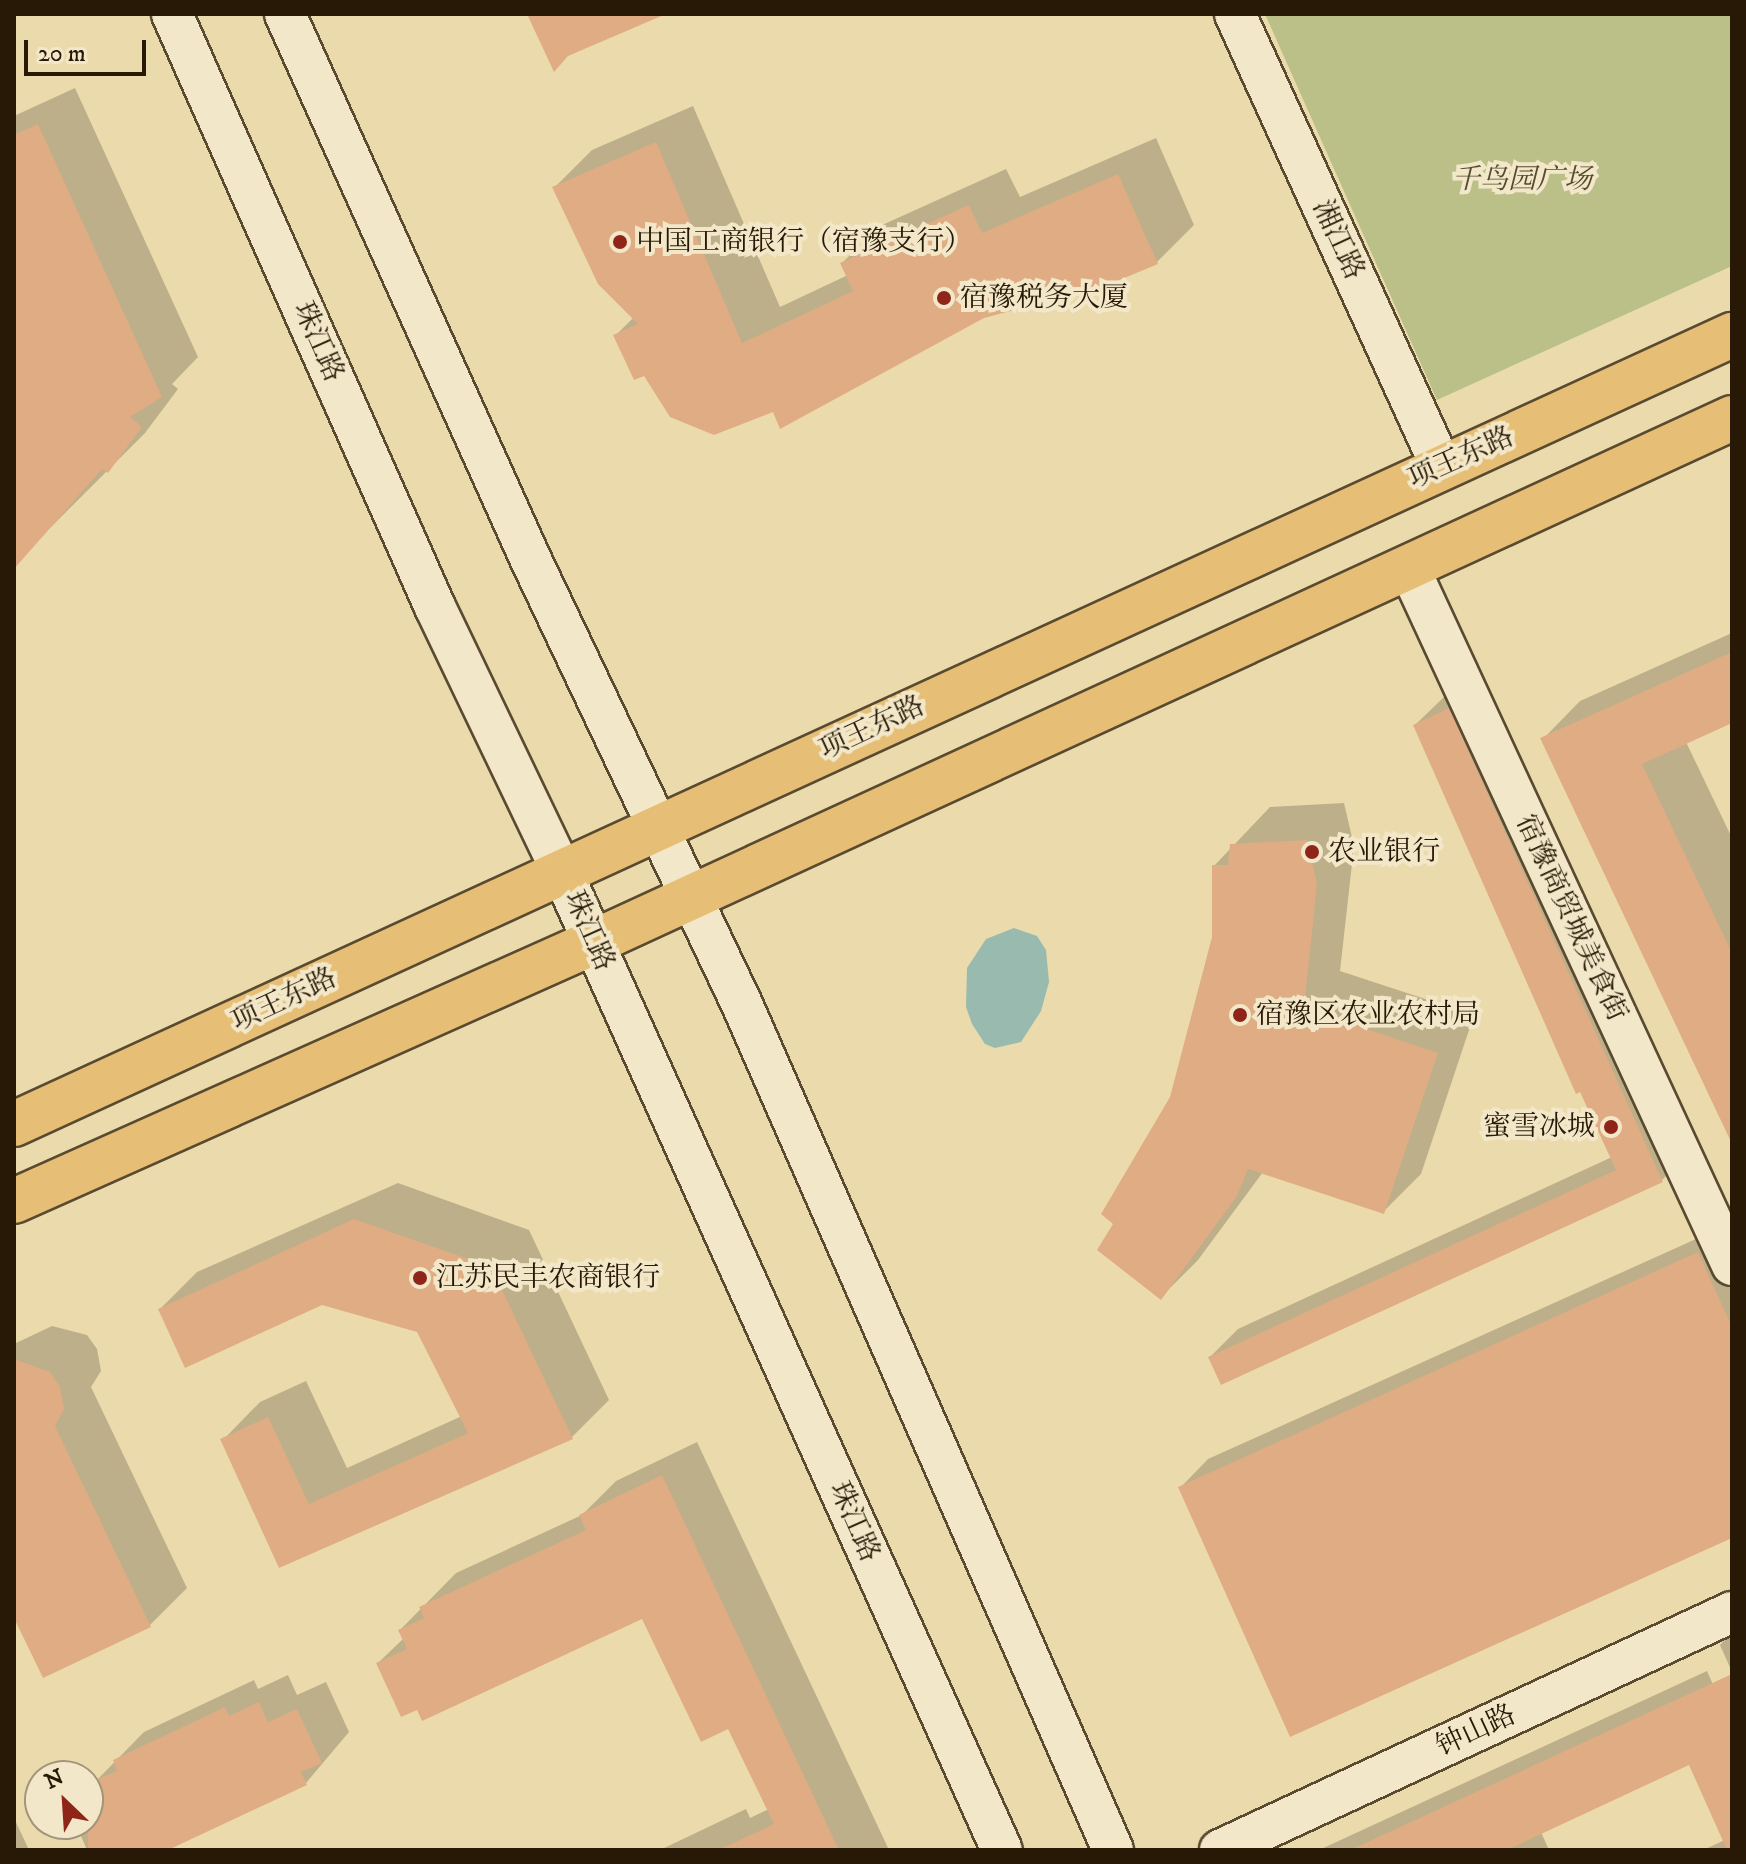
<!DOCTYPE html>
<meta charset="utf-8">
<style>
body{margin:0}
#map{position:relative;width:1746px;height:1864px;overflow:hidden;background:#ebdbac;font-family:"IM FELL DW Pica","Noto Serif SC",serif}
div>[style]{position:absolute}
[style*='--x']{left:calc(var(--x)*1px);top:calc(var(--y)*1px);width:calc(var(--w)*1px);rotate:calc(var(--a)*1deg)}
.green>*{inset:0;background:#bac088}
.water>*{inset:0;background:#99baaf}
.shadow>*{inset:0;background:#0003}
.building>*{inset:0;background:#dfac84}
.roads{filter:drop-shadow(2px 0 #594a30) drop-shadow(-2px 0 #594a30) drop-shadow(0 2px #594a30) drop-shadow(0 -2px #594a30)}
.minor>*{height:40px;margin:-20px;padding:0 20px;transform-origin:20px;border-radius:20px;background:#f2e8c9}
.major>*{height:44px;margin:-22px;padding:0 22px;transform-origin:22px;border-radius:22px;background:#e6be76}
.dots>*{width:22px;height:22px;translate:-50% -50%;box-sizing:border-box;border:4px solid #f2e8c9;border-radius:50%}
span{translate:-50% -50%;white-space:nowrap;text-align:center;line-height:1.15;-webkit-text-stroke:8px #f2e8c9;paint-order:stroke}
.park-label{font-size:28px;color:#544b2e;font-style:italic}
.street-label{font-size:28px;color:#281907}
.poi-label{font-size:28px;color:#281907}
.left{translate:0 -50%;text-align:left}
.right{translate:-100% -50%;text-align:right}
.frame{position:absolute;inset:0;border:16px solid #281907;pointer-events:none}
.north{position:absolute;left:24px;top:1760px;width:80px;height:80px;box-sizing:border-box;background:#f2e8c9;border:2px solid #a1957b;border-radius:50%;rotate:335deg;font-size:22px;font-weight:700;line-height:32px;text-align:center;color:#281907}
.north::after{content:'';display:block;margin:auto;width:28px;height:36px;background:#8f2418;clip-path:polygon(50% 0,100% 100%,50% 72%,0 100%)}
.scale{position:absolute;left:24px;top:40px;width:122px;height:36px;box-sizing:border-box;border:4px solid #281907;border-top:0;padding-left:10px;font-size:24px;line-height:28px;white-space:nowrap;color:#281907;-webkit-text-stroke:6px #f2e8c9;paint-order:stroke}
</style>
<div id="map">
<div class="green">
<i style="clip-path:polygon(1265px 14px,1732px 14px,1732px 266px,1437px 400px)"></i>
</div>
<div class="water">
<i style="clip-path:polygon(1014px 928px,1037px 936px,1046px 950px,1049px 982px,1041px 1011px,1021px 1042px,995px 1048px,985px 1044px,972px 1024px,966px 1007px,967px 968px,986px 939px)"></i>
</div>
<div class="shadow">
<i style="clip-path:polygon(75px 88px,198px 357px,172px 384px,178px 389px,145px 433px,24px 554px,14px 550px,14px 116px)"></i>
<i style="clip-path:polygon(693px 106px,780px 307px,848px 275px,842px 263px,880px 226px,1006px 169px,1020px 197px,1156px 138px,1194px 225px,1157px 262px,983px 316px,774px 409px,616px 335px,634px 317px,554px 188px,592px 150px)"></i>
<i style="clip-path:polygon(1732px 633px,1732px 721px,1686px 742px,1732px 838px,1732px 1139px,1543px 739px,1580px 701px)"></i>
<i style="clip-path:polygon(1477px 681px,1690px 1152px,1661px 1181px,1210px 1357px,1238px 1329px,1612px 1157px,1415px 725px,1444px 697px)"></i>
<i style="clip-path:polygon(1344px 803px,1354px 846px,1340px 971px,1474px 1015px,1421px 1174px,1383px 1212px,1263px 1172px,1198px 1260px,1161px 1297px,1115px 1223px,1172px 1098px,1214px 938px,1214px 866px,1270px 807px)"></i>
<i style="clip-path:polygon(398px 1183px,529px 1230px,609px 1400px,572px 1437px,280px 1565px,223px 1440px,260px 1402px,306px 1381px,347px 1468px,462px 1416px,419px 1330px,322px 1303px,160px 1309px,197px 1272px)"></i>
<i style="clip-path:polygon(1727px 1225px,1732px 1236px,1732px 1536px,1180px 1488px,1208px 1459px)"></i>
<i style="clip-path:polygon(52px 1326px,87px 1335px,97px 1349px,101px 1371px,91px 1387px,187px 1588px,150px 1625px,14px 1614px,14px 1344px)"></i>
<i style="clip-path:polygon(697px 1442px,889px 1850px,660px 1850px,746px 1809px,750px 1818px,769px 1809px,729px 1727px,643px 1616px,418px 1707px,378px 1663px,404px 1638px,400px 1630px,456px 1573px,582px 1515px,616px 1481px)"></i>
<i style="clip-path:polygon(1732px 1632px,1732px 1672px,1720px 1645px)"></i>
<i style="clip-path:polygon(1707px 1671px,1732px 1728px,1541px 1832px,1549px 1850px,1319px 1850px)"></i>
<i style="clip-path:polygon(288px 1675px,297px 1695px,326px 1682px,349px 1732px,306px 1783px,163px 1850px,87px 1850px,76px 1824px,88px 1824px,88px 1801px,97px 1791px,94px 1783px,144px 1732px,254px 1680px,258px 1689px)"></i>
<i style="clip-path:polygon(1732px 1759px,1732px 1850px,1703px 1850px,1725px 1840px)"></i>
<i style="clip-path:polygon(14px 1818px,29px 1850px,14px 1850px)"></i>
</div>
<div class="building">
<i style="clip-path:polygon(527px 14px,666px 14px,568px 56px,554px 72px)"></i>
<i style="clip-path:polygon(38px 124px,162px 397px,130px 417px,142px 427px,108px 473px,102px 469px,14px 569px,14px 135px)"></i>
<i style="clip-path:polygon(656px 142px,742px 343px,853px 291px,840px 263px,969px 205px,982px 233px,1118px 174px,1158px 264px,1105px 286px,984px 318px,780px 429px,773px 412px,714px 435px,670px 417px,644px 376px,634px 380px,613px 335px,638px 324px,598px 284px,552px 187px)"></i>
<i style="clip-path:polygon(1732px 652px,1732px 723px,1642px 764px,1732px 953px,1732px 1144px,1540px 738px)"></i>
<i style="clip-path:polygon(1449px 708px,1663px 1182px,1221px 1385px,1208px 1357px,1616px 1170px,1580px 1092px,1576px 1094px,1413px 725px)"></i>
<i style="clip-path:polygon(1307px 840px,1317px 884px,1304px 1008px,1438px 1053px,1384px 1214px,1248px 1169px,1237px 1196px,1161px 1300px,1097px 1250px,1113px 1224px,1101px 1214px,1170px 1097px,1212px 937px,1212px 865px,1228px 865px,1230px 844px)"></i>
<i style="clip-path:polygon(354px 1219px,491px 1267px,573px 1439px,279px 1568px,220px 1439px,268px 1417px,309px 1504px,468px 1433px,417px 1332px,322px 1305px,185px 1368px,158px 1309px)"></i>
<i style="clip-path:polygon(1698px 1252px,1732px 1327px,1732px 1538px,1290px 1737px,1178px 1487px)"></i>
<i style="clip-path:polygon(14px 1359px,50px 1372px,60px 1387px,64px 1409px,55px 1426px,151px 1627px,43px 1678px,14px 1618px)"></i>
<i style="clip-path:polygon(662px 1475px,839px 1850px,718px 1850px,774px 1824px,728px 1729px,701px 1742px,642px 1619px,422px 1721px,417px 1710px,401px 1717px,376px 1663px,407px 1649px,398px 1630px,424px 1618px,419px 1607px,586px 1530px,579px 1515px)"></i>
<i style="clip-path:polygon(1732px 1674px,1732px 1850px,1727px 1850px,1689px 1765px,1507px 1850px,1350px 1850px)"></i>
<i style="clip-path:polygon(259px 1702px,268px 1722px,297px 1709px,322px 1763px,301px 1772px,307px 1785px,168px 1850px,88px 1850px,88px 1808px,100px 1802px,91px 1782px,117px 1771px,113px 1760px,225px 1707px,229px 1716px)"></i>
</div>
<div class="roads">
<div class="minor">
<i style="--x:172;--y:14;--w:649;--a:66.08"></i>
<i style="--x:435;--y:607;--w:294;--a:64.4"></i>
<i style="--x:562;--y:872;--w:1072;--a:65.78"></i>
<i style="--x:285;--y:14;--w:599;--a:65.75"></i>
<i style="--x:531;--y:560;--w:489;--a:64.6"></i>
<i style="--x:741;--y:1002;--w:926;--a:66.31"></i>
<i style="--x:1235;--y:14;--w:497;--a:65.5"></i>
<i style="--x:1410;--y:570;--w:766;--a:65.14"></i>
<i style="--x:1220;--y:1850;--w:565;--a:-24.93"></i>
</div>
<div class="major">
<i style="--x:14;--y:1124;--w:1891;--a:-24.67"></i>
<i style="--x:14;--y:1201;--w:635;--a:-24.06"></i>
<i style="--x:594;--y:942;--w:1253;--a:-24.72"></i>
</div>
</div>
<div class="dots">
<i style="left:620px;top:242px;background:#8f2418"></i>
<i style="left:944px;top:298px;background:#8f2418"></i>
<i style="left:1312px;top:852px;background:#8f2418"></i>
<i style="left:1240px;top:1015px;background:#8f2418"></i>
<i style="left:1611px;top:1127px;background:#8f2418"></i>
<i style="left:420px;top:1278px;background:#8f2418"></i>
</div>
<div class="park-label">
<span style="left:1522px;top:180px">千鸟园广场</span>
</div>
<div class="street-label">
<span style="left:1338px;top:240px;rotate:65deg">湘江路</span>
<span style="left:318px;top:342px;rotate:66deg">珠江路</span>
<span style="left:1461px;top:458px;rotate:-24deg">项王东路</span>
<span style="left:872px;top:728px;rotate:-25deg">项王东路</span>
<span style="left:1571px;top:918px;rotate:65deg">宿豫商贸城美食街</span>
<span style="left:589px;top:931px;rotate:66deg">珠江路</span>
<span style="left:284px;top:1000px;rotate:-25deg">项王东路</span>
<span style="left:854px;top:1522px;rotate:66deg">珠江路</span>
<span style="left:1476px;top:1731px;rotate:-25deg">钟山路</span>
</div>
<div class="poi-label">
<span class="left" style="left:636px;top:242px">中国工商银行（宿豫支行）</span>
<span class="left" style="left:960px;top:298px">宿豫税务大厦</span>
<span class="left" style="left:1328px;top:852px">农业银行</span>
<span class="left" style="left:1256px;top:1015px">宿豫区农业农村局</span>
<span class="right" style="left:1595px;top:1127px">蜜雪冰城</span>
<span class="left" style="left:436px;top:1278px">江苏民丰农商银行</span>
</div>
<div class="frame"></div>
<div class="north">N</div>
<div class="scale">20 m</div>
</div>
